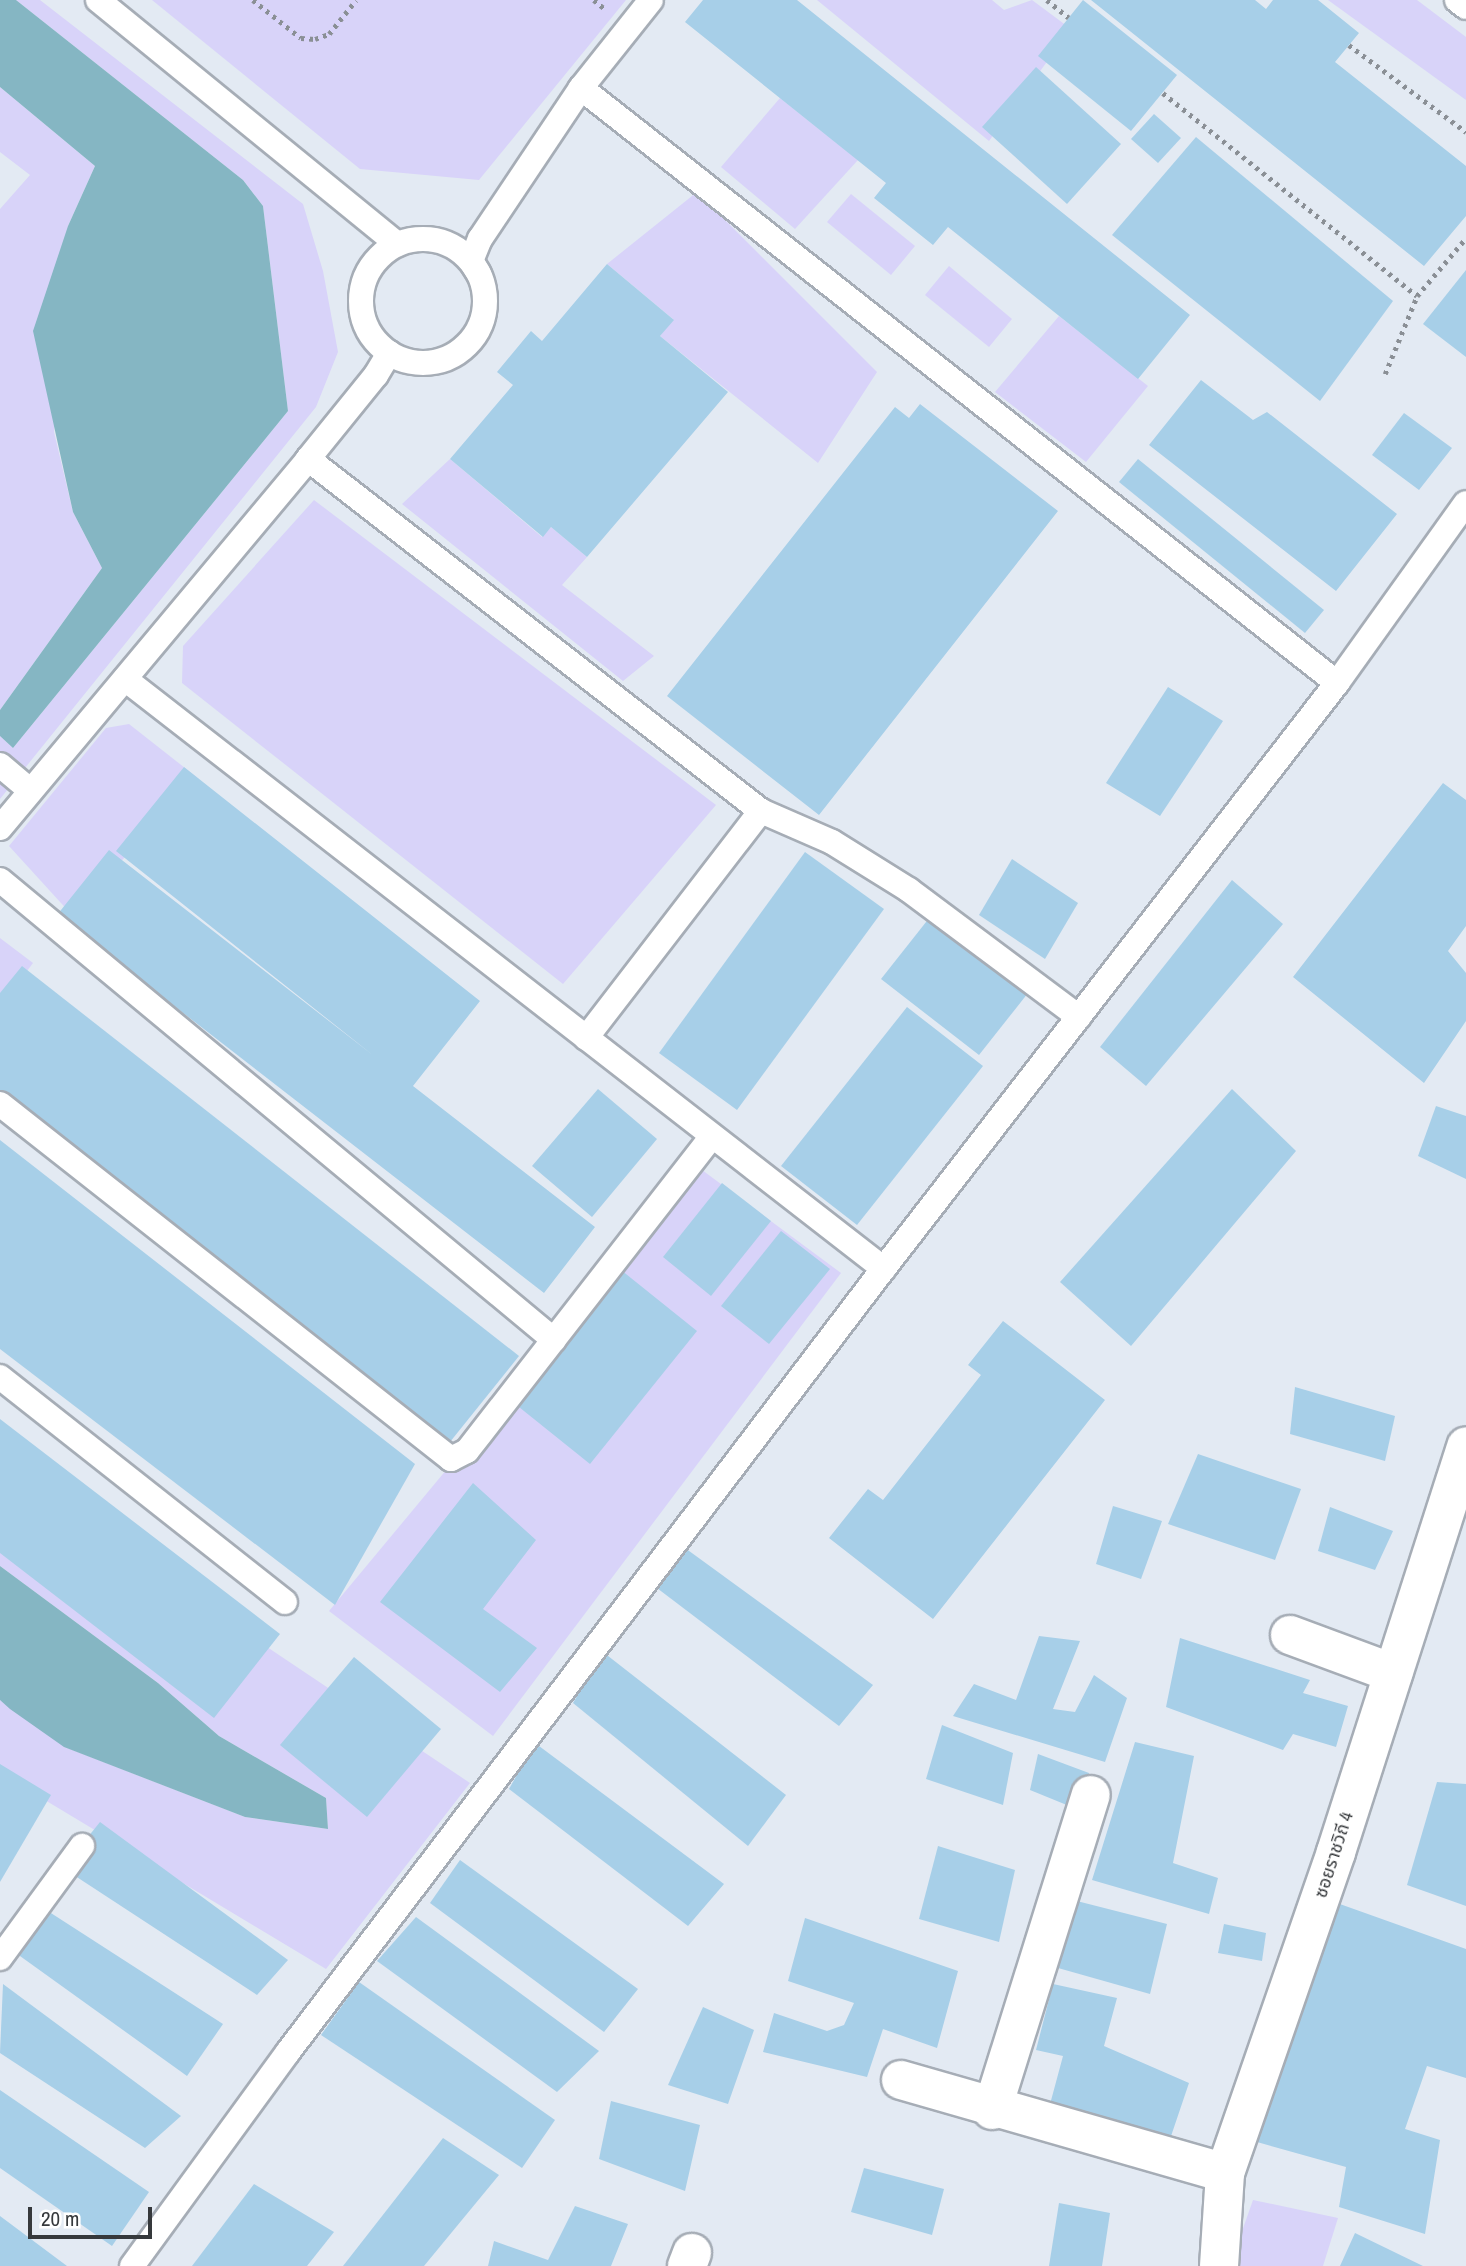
<!DOCTYPE html>
<meta charset="utf-8">
<style>
body{margin:0}
#map{position:relative;width:1466px;height:2266px;overflow:hidden;background:#e3eaf3;font-family:"Archivo Narrow","Noto Sans Thai",sans-serif}
div>[style]{position:absolute}
[style*='--x']{left:calc(var(--x)*1px);top:calc(var(--y)*1px);width:calc(var(--w)*1px);rotate:calc(var(--a)*1deg)}
.green>*{inset:0;background:#d8d3f9}
.water>*{inset:0;background:#85b6c3}
.building>*{inset:0;background:#a7cfe8}
.path>*{height:4.5px;margin-top:-2.25px;transform-origin:0;background:repeating-linear-gradient(90deg,#8a8f95 0 3.5px,transparent 0 8.5px)}
.roads{filter:drop-shadow(2px 0 #a6adb6) drop-shadow(-2px 0 #a6adb6) drop-shadow(0 2px #a6adb6) drop-shadow(0 -2px #a6adb6)}
.lane>*{height:24px;margin:-12px;padding:0 12px;transform-origin:12px;border-radius:12px;background:#fff}
.lane>.ring{margin:-12px;padding:0;box-sizing:content-box;background:none;border:24px solid #fff;border-radius:50%}
.street>*{height:38px;margin:-19px;padding:0 19px;transform-origin:19px;border-radius:19px;background:#fff}
span{translate:-50% -50%;white-space:nowrap;text-align:center;line-height:1.15;-webkit-text-stroke:5px #fff;paint-order:stroke}
.street-label{font-size:18px;color:#36393c}
.scale{position:absolute;left:28px;top:2207px;width:124px;height:32px;box-sizing:border-box;border:4px solid #36393c;border-top:0;padding-left:9px;font-size:21px;line-height:24px;white-space:nowrap;color:#36393c;-webkit-text-stroke:5px #fff;paint-order:stroke}
</style>
<div id="map">
<div class="green">
<i style="clip-path:polygon(16px 0,40px 0,303px 204px,323px 271px,338px 352px,316px 407px,0 799px,0 736px,13px 748px,288px 411px,263px 206px,243px 180px)"></i>
<i style="clip-path:polygon(152px 0,626px 0,479px 180px,360px 169px)"></i>
<i style="clip-path:polygon(817px 0,992px 0,1004px 10px,1032px 0,1071px 29px,989px 141px)"></i>
<i style="clip-path:polygon(1328px 0,1417px 0,1466px 37px,1466px 100px)"></i>
<i style="clip-path:polygon(0 87px,95px 166px,68px 226px,54px 432px,73px 512px,102px 568px,0 710px,0 209px,30px 175px,0 152px)"></i>
<i style="clip-path:polygon(780px 98px,858px 160px,795px 229px,721px 167px)"></i>
<i style="clip-path:polygon(697px 192px,877px 372px,818px 463px,660px 336px,673px 319px,607px 264px)"></i>
<i style="clip-path:polygon(851px 194px,915px 246px,891px 275px,827px 222px)"></i>
<i style="clip-path:polygon(949px 266px,1012px 319px,989px 347px,925px 295px)"></i>
<i style="clip-path:polygon(1059px 316px,1148px 386px,1086px 462px,995px 392px)"></i>
<i style="clip-path:polygon(450px 459px,542px 537px,551px 527px,587px 557px,562px 585px,654px 656px,623px 681px,402px 504px)"></i>
<i style="clip-path:polygon(314px 500px,716px 805px,563px 984px,182px 683px,183px 646px)"></i>
<i style="clip-path:polygon(129px 724px,199px 779px,71px 914px,9px 846px,106px 728px)"></i>
<i style="clip-path:polygon(0 938px,33px 963px,0 1007px)"></i>
<i style="clip-path:polygon(698px 1167px,841px 1273px,493px 1736px,329px 1611px)"></i>
<i style="clip-path:polygon(0 1468px,470px 1783px,326px 1969px,0 1773px,0 1700px,65px 1747px,245px 1817px,328px 1829px,326px 1798px,219px 1736px,158px 1683px,0 1566px)"></i>
<i style="clip-path:polygon(1253px 2200px,1338px 2218px,1323px 2266px,1237px 2266px,1240px 2237px)"></i>
</div>
<div class="water">
<i style="clip-path:polygon(0 0,16px 0,243px 180px,263px 206px,288px 411px,13px 748px,0 736px,0 710px,102px 568px,73px 512px,33px 331px,68px 226px,95px 166px,0 87px)"></i>
<i style="clip-path:polygon(0 1566px,158px 1683px,219px 1736px,326px 1798px,328px 1829px,245px 1817px,64px 1747px,10px 1709px,0 1700px)"></i>
</div>
<div class="building">
<i style="clip-path:polygon(703px 0,797px 0,1190px 315px,1138px 379px,948px 227px,933px 245px,874px 198px,886px 183px,685px 22px)"></i>
<i style="clip-path:polygon(1083px 0,1177px 75px,1131px 131px,1038px 56px)"></i>
<i style="clip-path:polygon(1091px 0,1255px 0,1266px 9px,1273px 0,1318px 0,1359px 33px,1335px 62px,1466px 166px,1466px 216px,1424px 266px)"></i>
<i style="clip-path:polygon(1036px 67px,1121px 144px,1067px 204px,982px 127px)"></i>
<i style="clip-path:polygon(1154px 114px,1181px 138px,1158px 163px,1131px 139px)"></i>
<i style="clip-path:polygon(1196px 137px,1393px 301px,1320px 401px,1112px 235px)"></i>
<i style="clip-path:polygon(607px 264px,674px 320px,660px 336px,728px 392px,587px 557px,551px 527px,543px 537px,450px 459px,513px 385px,497px 372px,531px 331px,542px 341px)"></i>
<i style="clip-path:polygon(1466px 270px,1466px 357px,1423px 324px)"></i>
<i style="clip-path:polygon(1201px 380px,1253px 420px,1267px 412px,1397px 514px,1336px 591px,1149px 445px)"></i>
<i style="clip-path:polygon(920px 404px,1058px 511px,819px 815px,667px 696px,895px 407px,909px 418px)"></i>
<i style="clip-path:polygon(1404px 413px,1452px 448px,1419px 490px,1372px 455px)"></i>
<i style="clip-path:polygon(1138px 459px,1324px 610px,1305px 633px,1119px 482px)"></i>
<i style="clip-path:polygon(1168px 687px,1223px 721px,1160px 816px,1106px 783px)"></i>
<i style="clip-path:polygon(184px 767px,480px 1001px,413px 1086px,595px 1227px,544px 1293px,57px 915px,109px 850px,374px 1056px,116px 851px)"></i>
<i style="clip-path:polygon(1443px 783px,1466px 800px,1466px 926px,1448px 951px,1466px 973px,1466px 1021px,1424px 1083px,1293px 977px)"></i>
<i style="clip-path:polygon(805px 852px,884px 909px,737px 1110px,659px 1053px)"></i>
<i style="clip-path:polygon(1012px 859px,1078px 903px,1045px 959px,979px 915px)"></i>
<i style="clip-path:polygon(1232px 880px,1283px 924px,1146px 1086px,1100px 1047px)"></i>
<i style="clip-path:polygon(930px 917px,1028px 993px,979px 1055px,881px 979px)"></i>
<i style="clip-path:polygon(22px 966px,519px 1356px,450px 1442px,0 1090px,0 993px)"></i>
<i style="clip-path:polygon(907px 1007px,983px 1066px,857px 1225px,781px 1166px)"></i>
<i style="clip-path:polygon(598px 1089px,657px 1139px,592px 1217px,532px 1166px)"></i>
<i style="clip-path:polygon(1232px 1089px,1296px 1151px,1131px 1346px,1060px 1282px)"></i>
<i style="clip-path:polygon(1436px 1106px,1466px 1116px,1466px 1179px,1418px 1156px)"></i>
<i style="clip-path:polygon(0 1140px,415px 1464px,335px 1605px,0 1349px)"></i>
<i style="clip-path:polygon(722px 1183px,771px 1221px,711px 1296px,663px 1257px)"></i>
<i style="clip-path:polygon(781px 1231px,830px 1269px,769px 1344px,721px 1306px)"></i>
<i style="clip-path:polygon(621px 1270px,697px 1331px,590px 1464px,514px 1403px)"></i>
<i style="clip-path:polygon(1003px 1321px,1105px 1400px,933px 1619px,829px 1538px,868px 1489px,883px 1500px,981px 1375px,968px 1365px)"></i>
<i style="clip-path:polygon(1295px 1387px,1395px 1416px,1385px 1461px,1290px 1434px)"></i>
<i style="clip-path:polygon(0 1419px,280px 1634px,214px 1718px,0 1553px)"></i>
<i style="clip-path:polygon(1198px 1454px,1301px 1489px,1275px 1560px,1168px 1524px)"></i>
<i style="clip-path:polygon(473px 1483px,536px 1540px,483px 1609px,537px 1648px,500px 1692px,380px 1602px)"></i>
<i style="clip-path:polygon(1113px 1506px,1162px 1521px,1141px 1579px,1096px 1564px)"></i>
<i style="clip-path:polygon(1330px 1507px,1393px 1531px,1375px 1570px,1318px 1551px)"></i>
<i style="clip-path:polygon(685px 1548px,873px 1685px,839px 1726px,649px 1582px)"></i>
<i style="clip-path:polygon(1039px 1636px,1080px 1641px,1053px 1709px,1075px 1712px,1094px 1675px,1127px 1698px,1105px 1762px,953px 1716px,974px 1684px,1016px 1700px)"></i>
<i style="clip-path:polygon(1180px 1638px,1310px 1680px,1303px 1693px,1348px 1706px,1336px 1747px,1293px 1734px,1283px 1750px,1166px 1707px)"></i>
<i style="clip-path:polygon(603px 1652px,786px 1795px,748px 1846px,573px 1703px)"></i>
<i style="clip-path:polygon(354px 1657px,441px 1729px,367px 1817px,280px 1745px)"></i>
<i style="clip-path:polygon(942px 1725px,1013px 1753px,1003px 1805px,926px 1779px)"></i>
<i style="clip-path:polygon(1135px 1742px,1194px 1756px,1173px 1863px,1218px 1878px,1209px 1914px,1092px 1880px)"></i>
<i style="clip-path:polygon(535px 1743px,724px 1884px,688px 1926px,509px 1789px)"></i>
<i style="clip-path:polygon(1038px 1754px,1089px 1773px,1079px 1810px,1030px 1790px)"></i>
<i style="clip-path:polygon(0 1764px,51px 1795px,0 1882px)"></i>
<i style="clip-path:polygon(1437px 1782px,1466px 1784px,1466px 1906px,1407px 1885px)"></i>
<i style="clip-path:polygon(100px 1822px,288px 1960px,257px 1995px,63px 1868px)"></i>
<i style="clip-path:polygon(938px 1846px,1015px 1870px,999px 1942px,919px 1919px)"></i>
<i style="clip-path:polygon(460px 1860px,638px 1989px,604px 2032px,430px 1903px)"></i>
<i style="clip-path:polygon(1069px 1899px,1167px 1924px,1150px 1994px,1051px 1966px)"></i>
<i style="clip-path:polygon(1337px 1903px,1466px 1949px,1466px 2078px,1427px 2066px,1405px 2129px,1440px 2140px,1425px 2234px,1339px 2207px,1346px 2167px,1250px 2140px)"></i>
<i style="clip-path:polygon(40px 1906px,223px 2024px,187px 2076px,13px 1951px)"></i>
<i style="clip-path:polygon(416px 1917px,599px 2051px,557px 2092px,377px 1961px)"></i>
<i style="clip-path:polygon(805px 1918px,958px 1971px,937px 2048px,883px 2029px,867px 2077px,763px 2052px,774px 2013px,827px 2031px,844px 2025px,854px 2003px,788px 1981px)"></i>
<i style="clip-path:polygon(1224px 1924px,1266px 1933px,1262px 1961px,1218px 1953px)"></i>
<i style="clip-path:polygon(359px 1982px,555px 2120px,522px 2168px,321px 2035px)"></i>
<i style="clip-path:polygon(3px 1984px,181px 2116px,145px 2148px,0 2053px)"></i>
<i style="clip-path:polygon(1053px 1984px,1117px 1998px,1104px 2046px,1189px 2083px,1168px 2145px,1049px 2108px,1063px 2056px,1036px 2050px)"></i>
<i style="clip-path:polygon(703px 2007px,754px 2030px,728px 2104px,668px 2085px)"></i>
<i style="clip-path:polygon(0 2090px,149px 2192px,112px 2246px,0 2168px)"></i>
<i style="clip-path:polygon(611px 2101px,700px 2125px,685px 2191px,599px 2159px)"></i>
<i style="clip-path:polygon(443px 2138px,499px 2175px,424px 2266px,343px 2266px)"></i>
<i style="clip-path:polygon(864px 2168px,944px 2189px,932px 2235px,851px 2212px)"></i>
<i style="clip-path:polygon(254px 2184px,334px 2232px,307px 2266px,192px 2266px)"></i>
<i style="clip-path:polygon(1059px 2203px,1110px 2213px,1102px 2266px,1049px 2266px)"></i>
<i style="clip-path:polygon(575px 2206px,628px 2224px,611px 2266px,488px 2266px,494px 2241px,548px 2260px)"></i>
<i style="clip-path:polygon(0 2216px,67px 2266px,0 2266px)"></i>
<i style="clip-path:polygon(1355px 2233px,1423px 2266px,1340px 2266px)"></i>
</div>
<div class="path">
<i style="--x:253;--y:0;--w:61;--a:38.4"></i>
<i style="--x:301;--y:38;--w:14;--a:4"></i>
<i style="--x:315;--y:39;--w:15;--a:-20"></i>
<i style="--x:329;--y:34;--w:43;--a:-51.5"></i>
<i style="--x:594;--y:0;--w:13;--a:39"></i>
<i style="--x:1047;--y:0;--w:28;--a:39"></i>
<i style="--x:1349;--y:45;--w:146;--a:36.6"></i>
<i style="--x:1163;--y:93;--w:325;--a:38.6"></i>
<i style="--x:1417;--y:296;--w:76;--a:-49.8"></i>
<i style="--x:1385;--y:374;--w:84;--a:-67.7"></i>
</div>
<div class="roads">
<div class="lane">
<i style="--x:98;--y:0;--w:386;--a:39.2"></i>
<i style="--x:1457;--y:0;--w:11;--a:38"></i>
<i style="--x:581;--y:88;--w:962;--a:38.2"></i>
<i class="ring" style="left:361px;top:239px;width:100px;height:100px"></i>
<i style="--x:479;--y:274;--w:15;--a:-122"></i>
<i style="--x:471;--y:261;--w:24;--a:-68"></i>
<i style="--x:480;--y:239;--w:182;--a:-56.2"></i>
<i style="--x:581;--y:88;--w:112;--a:-51.5"></i>
<i style="--x:308;--y:459;--w:574;--a:37.85"></i>
<i style="--x:761;--y:811;--w:77;--a:23.6"></i>
<i style="--x:832;--y:842;--w:91;--a:31.9"></i>
<i style="--x:909;--y:890;--w:212;--a:36.8"></i>
<i style="--x:125;--y:679;--w:961;--a:37.86"></i>
<i style="--x:0;--y:765;--w:39;--a:40"></i>
<i style="--x:0;--y:828;--w:481;--a:-50.1"></i>
<i style="--x:308;--y:459;--w:108;--a:-51"></i>
<i style="--x:376;--y:375;--w:26;--a:-59"></i>
<i style="--x:0;--y:880;--w:720;--a:39.7"></i>
<i style="--x:586;--y:1038;--w:287;--a:-52.4"></i>
<i style="--x:0;--y:1104;--w:574;--a:38.21"></i>
<i style="--x:451;--y:1459;--w:18;--a:-27"></i>
<i style="--x:467;--y:1451;--w:399;--a:-52.1"></i>
<i style="--x:0;--y:1377;--w:363;--a:38.3"></i>
<i style="--x:0;--y:1958;--w:139;--a:-53.8"></i>
<i style="--x:132;--y:2266;--w:265;--a:-53.9"></i>
<i style="--x:288;--y:2052;--w:968;--a:-52.76"></i>
<i style="--x:874;--y:1281;--w:756;--a:-52.25"></i>
<i style="--x:1337;--y:683;--w:221;--a:-54.4"></i>
</div>
<div class="street">
<i style="--x:1290;--y:1635;--w:110;--a:20.3"></i>
<i style="--x:901;--y:2080;--w:337;--a:16"></i>
<i style="--x:992;--y:2110;--w:330;--a:-72.6"></i>
<i style="--x:687;--y:2266;--w:14;--a:-69"></i>
<i style="--x:1219;--y:2266;--w:93;--a:-86.3"></i>
<i style="--x:1225;--y:2173;--w:340;--a:-70.9"></i>
<i style="--x:1336;--y:1852;--w:426;--a:-72.2"></i>
</div>
</div>
<div class="street-label">
<span style="left:1334px;top:1855px;rotate:-72deg">ซอยราชวิถี 4</span>
</div>
<div class="scale">20 m</div>
</div>
